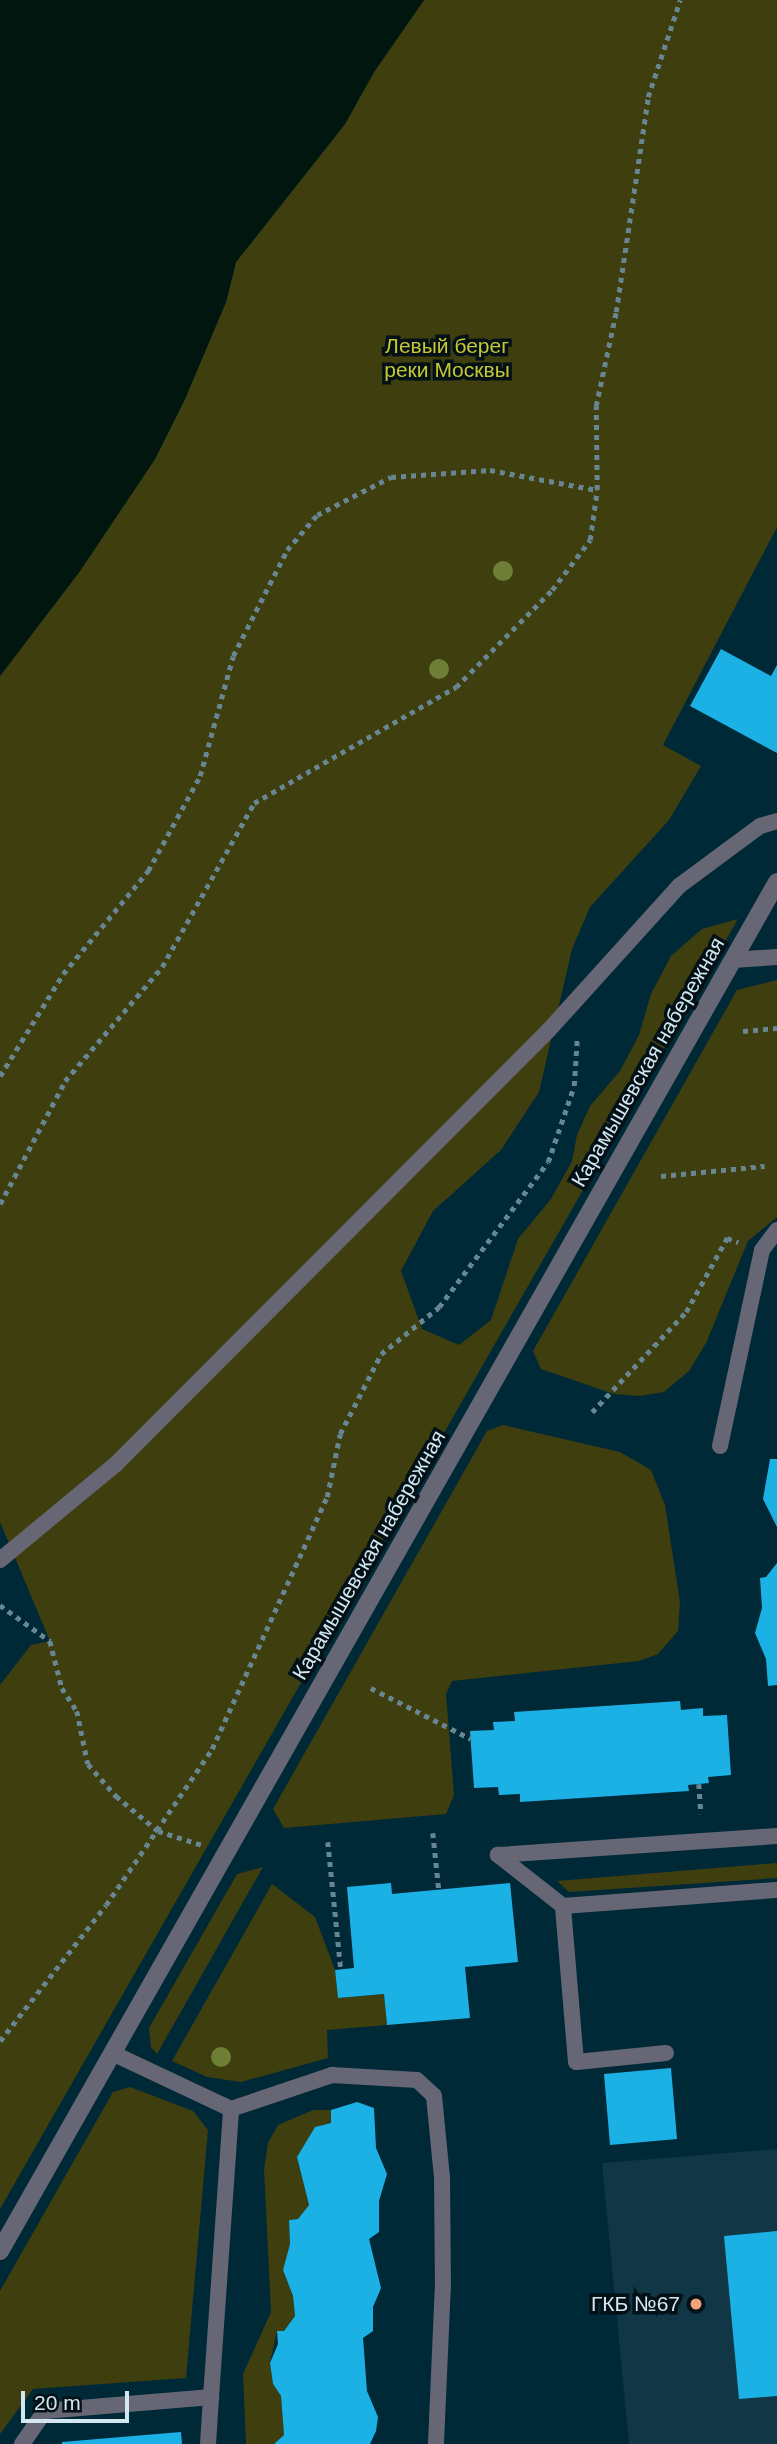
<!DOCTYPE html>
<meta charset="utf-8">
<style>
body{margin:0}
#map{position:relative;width:777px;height:2444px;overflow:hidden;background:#002938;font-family:Arial,sans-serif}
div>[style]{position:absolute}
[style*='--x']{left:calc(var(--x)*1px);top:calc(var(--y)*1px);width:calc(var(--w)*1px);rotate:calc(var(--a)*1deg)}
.built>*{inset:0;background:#113645}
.green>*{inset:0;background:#3e3e0f}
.water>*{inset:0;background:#01160f}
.building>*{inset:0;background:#1cb1e5}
.path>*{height:4.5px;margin-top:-2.25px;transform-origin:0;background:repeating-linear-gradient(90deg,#678692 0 5px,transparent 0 10px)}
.service>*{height:16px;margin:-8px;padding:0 8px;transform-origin:8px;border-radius:8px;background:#676675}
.tertiary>*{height:18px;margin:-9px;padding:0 9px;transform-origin:9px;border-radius:9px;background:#676675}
.trees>*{width:20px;height:20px;margin:-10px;border-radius:50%;background:#6d7f35}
.dots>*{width:19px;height:19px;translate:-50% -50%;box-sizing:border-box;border:4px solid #031016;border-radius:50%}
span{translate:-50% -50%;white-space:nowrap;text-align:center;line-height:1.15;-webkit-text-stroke:7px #031016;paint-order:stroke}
.park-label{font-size:21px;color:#c7c633}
.street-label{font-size:21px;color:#d3e7f1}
.poi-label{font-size:21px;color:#d3e7f1}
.right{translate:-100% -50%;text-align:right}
.scale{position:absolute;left:21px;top:2391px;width:108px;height:32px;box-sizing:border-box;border:4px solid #d3e7f1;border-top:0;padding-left:9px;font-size:21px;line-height:24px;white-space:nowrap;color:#d3e7f1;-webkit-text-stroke:5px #031016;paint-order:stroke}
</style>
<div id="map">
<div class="built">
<i style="clip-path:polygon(777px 2149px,777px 2444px,629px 2444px,602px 2163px)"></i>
</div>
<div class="green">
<i style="clip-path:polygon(424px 0,777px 0,777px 527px,663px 745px,701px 766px,669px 820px,590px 907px,572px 949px,539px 1092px,501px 1150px,433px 1211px,401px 1271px,422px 1329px,459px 1345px,491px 1320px,518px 1239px,551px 1199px,572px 1161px,577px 1135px,590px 1106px,620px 1071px,639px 1035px,651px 994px,671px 956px,702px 929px,738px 919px,0 2209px,0 1685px,31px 1645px,50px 1641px,0 1522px,0 676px,80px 571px,155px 459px,185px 399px,226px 302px,236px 262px,345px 124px,374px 72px)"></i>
<i style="clip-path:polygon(777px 980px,777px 1217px,748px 1241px,706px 1343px,689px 1371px,664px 1392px,640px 1396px,614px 1394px,541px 1369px,533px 1351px,737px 990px)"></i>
<i style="clip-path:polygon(503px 1425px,620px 1452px,651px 1470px,665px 1505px,680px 1602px,678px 1631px,658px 1654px,639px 1661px,452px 1681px,446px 1694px,454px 1795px,446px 1814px,284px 1828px,273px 1809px,487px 1431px)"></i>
<i style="clip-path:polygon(777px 1863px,777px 1878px,569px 1892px,557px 1881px)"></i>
<i style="clip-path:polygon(263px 1867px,157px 2054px,151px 2047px,149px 2028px,237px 1874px)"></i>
<i style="clip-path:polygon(272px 1884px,315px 1917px,335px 1970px,338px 1998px,384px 1994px,387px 2025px,327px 2030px,328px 2058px,241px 2082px,207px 2077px,172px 2061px)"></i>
<i style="clip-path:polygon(130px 2087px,193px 2111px,208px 2130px,186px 2378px,33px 2389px,0 2434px,0 2291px,113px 2092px)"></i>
<i style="clip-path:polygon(313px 2110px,331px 2110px,331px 2123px,315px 2127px,297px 2157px,309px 2205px,298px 2219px,289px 2220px,290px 2244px,283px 2270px,293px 2296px,295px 2316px,284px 2331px,277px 2331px,270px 2363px,273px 2384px,281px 2396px,284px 2435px,274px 2444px,246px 2444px,243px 2374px,271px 2312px,264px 2169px,268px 2143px,278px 2125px)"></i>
</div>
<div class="water">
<i style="clip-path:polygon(0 0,424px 0,374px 72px,345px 124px,236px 262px,226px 302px,185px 399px,155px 459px,80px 571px,0 676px)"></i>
</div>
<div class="building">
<i style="clip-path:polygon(721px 649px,771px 676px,777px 665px,777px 753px,690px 706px)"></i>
<i style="clip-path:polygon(770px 1459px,777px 1459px,777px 1527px,763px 1499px)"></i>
<i style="clip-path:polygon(777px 1563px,777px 1685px,768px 1686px,766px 1659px,755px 1633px,762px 1608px,760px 1578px,766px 1577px)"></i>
<i style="clip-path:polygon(680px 1701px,681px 1710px,703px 1708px,703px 1716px,727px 1715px,731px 1775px,708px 1777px,709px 1783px,688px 1785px,689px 1791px,520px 1802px,520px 1794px,499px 1795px,498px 1787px,474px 1788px,470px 1731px,494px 1730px,493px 1722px,515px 1721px,514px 1712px)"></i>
<i style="clip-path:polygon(391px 1883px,392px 1894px,510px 1883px,518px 1962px,465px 1967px,470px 2018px,387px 2025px,384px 1994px,338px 1998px,335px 1970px,354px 1968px,347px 1887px)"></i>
<i style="clip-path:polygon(671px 2068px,677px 2139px,610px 2145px,604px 2074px)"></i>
<i style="clip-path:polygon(357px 2102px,374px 2108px,376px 2148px,387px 2174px,379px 2201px,379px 2232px,369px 2239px,381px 2288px,373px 2307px,373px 2331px,363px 2338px,367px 2391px,378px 2417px,376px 2431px,370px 2444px,274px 2444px,284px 2435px,281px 2396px,273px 2384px,270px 2363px,278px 2344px,277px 2331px,284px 2331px,295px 2316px,293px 2296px,283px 2270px,290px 2244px,289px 2220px,298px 2219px,309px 2205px,297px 2157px,315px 2127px,331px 2123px,331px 2110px)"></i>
<i style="clip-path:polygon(777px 2231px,777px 2396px,739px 2399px,724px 2236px)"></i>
<i style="clip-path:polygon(181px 2432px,182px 2444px,62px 2444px,62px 2442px)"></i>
</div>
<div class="path">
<i style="--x:743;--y:1031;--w:34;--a:-5"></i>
<i style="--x:0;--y:1076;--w:120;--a:-58.3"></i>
<i style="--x:63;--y:974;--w:134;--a:-50.5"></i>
<i style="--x:148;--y:871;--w:108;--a:-61.3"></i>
<i style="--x:200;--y:776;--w:124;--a:-74.6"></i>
<i style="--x:233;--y:656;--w:119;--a:-63"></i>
<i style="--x:287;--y:550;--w:46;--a:-49.4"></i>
<i style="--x:317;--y:515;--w:83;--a:-27.2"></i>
<i style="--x:391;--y:477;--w:99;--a:-4"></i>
<i style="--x:490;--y:470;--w:109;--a:10.6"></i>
<i style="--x:597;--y:490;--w:84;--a:-90.7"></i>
<i style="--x:596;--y:406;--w:96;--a:-78"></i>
<i style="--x:616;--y:312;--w:217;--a:-81.5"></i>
<i style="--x:648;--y:97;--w:102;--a:-71.7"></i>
<i style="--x:661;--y:1176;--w:104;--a:-5.5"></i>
<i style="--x:0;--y:1204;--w:139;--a:-62.1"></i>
<i style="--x:65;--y:1081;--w:150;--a:-49.6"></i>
<i style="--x:162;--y:967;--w:188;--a:-60.7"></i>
<i style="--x:254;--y:803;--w:233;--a:-29.9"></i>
<i style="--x:456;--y:687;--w:136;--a:-45.3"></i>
<i style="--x:552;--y:590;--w:63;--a:-52.8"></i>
<i style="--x:590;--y:540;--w:50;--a:-82"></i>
<i style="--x:592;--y:1412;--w:137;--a:-46.8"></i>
<i style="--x:686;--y:1312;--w:85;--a:-61"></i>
<i style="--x:727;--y:1238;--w:12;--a:20"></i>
<i style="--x:0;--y:1605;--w:62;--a:35.8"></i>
<i style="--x:50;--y:1641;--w:49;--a:75.7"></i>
<i style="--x:62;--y:1688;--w:27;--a:57"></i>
<i style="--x:77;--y:1711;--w:54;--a:78.3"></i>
<i style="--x:88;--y:1764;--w:43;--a:48.8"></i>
<i style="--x:116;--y:1796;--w:55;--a:39.8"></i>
<i style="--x:158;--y:1831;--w:46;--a:17.7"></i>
<i style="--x:371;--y:1688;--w:112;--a:27"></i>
<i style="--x:699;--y:1784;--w:30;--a:86"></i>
<i style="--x:433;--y:1833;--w:57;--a:84"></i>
<i style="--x:328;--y:1842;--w:128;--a:84.2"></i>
<i style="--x:0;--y:2041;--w:172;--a:-52.1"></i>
<i style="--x:106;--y:1905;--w:189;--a:-55.8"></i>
<i style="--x:212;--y:1749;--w:277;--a:-65.5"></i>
<i style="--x:327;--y:1497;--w:64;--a:-78.3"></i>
<i style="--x:340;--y:1434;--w:90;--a:-62.9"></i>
<i style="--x:381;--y:1354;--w:75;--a:-39"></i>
<i style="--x:439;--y:1307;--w:181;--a:-53.1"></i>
<i style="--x:548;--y:1162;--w:80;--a:-71.1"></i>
<i style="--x:574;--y:1086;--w:46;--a:-86.3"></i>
</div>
<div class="service">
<i style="--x:732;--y:960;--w:45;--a:-3.8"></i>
<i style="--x:720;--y:1446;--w:200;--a:-77.9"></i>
<i style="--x:762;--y:1250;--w:25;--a:-53"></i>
<i style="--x:0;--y:1560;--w:151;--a:-39.6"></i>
<i style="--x:116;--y:1464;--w:612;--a:-45.07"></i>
<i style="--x:548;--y:1031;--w:195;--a:-47.9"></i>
<i style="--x:679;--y:886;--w:101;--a:-36.5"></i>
<i style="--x:760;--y:826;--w:18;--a:-16"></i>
<i style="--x:563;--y:1906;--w:215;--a:-4.3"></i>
<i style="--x:112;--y:2053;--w:132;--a:25.2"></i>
<i style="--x:666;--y:2053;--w:90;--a:174.3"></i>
<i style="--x:576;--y:2062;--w:157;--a:-94.8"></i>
<i style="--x:563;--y:1906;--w:83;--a:-141.9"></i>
<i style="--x:498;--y:1855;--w:280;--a:-3.9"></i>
<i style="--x:22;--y:2444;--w:40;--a:-55.1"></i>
<i style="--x:45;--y:2411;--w:167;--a:-4.8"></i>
<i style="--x:211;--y:2397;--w:289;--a:-86"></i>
<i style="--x:231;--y:2109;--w:107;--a:-18.6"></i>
<i style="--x:332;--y:2075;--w:85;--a:3.4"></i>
<i style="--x:417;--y:2080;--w:23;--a:43"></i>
<i style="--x:434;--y:2096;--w:81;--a:84.4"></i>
<i style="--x:442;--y:2177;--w:106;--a:89.5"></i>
<i style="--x:443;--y:2283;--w:161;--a:92.5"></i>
<i style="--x:208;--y:2444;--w:47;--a:-86.3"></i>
</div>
<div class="tertiary">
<i style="--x:0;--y:2251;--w:1574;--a:-60.42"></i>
</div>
<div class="trees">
<i style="left:503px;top:571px"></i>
<i style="left:439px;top:669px"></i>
<i style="left:221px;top:2057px"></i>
</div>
<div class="dots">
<i style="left:696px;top:2304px;background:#f0a278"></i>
</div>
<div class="park-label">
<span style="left:447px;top:358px">Левый берег<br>реки Москвы</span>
</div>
<div class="street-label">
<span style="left:648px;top:1062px;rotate:-60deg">Карамышевская набережная</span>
<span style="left:369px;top:1555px;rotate:-60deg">Карамышевская набережная</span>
</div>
<div class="poi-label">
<span class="right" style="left:680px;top:2304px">ГКБ №67</span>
</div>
<div class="scale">20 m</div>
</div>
